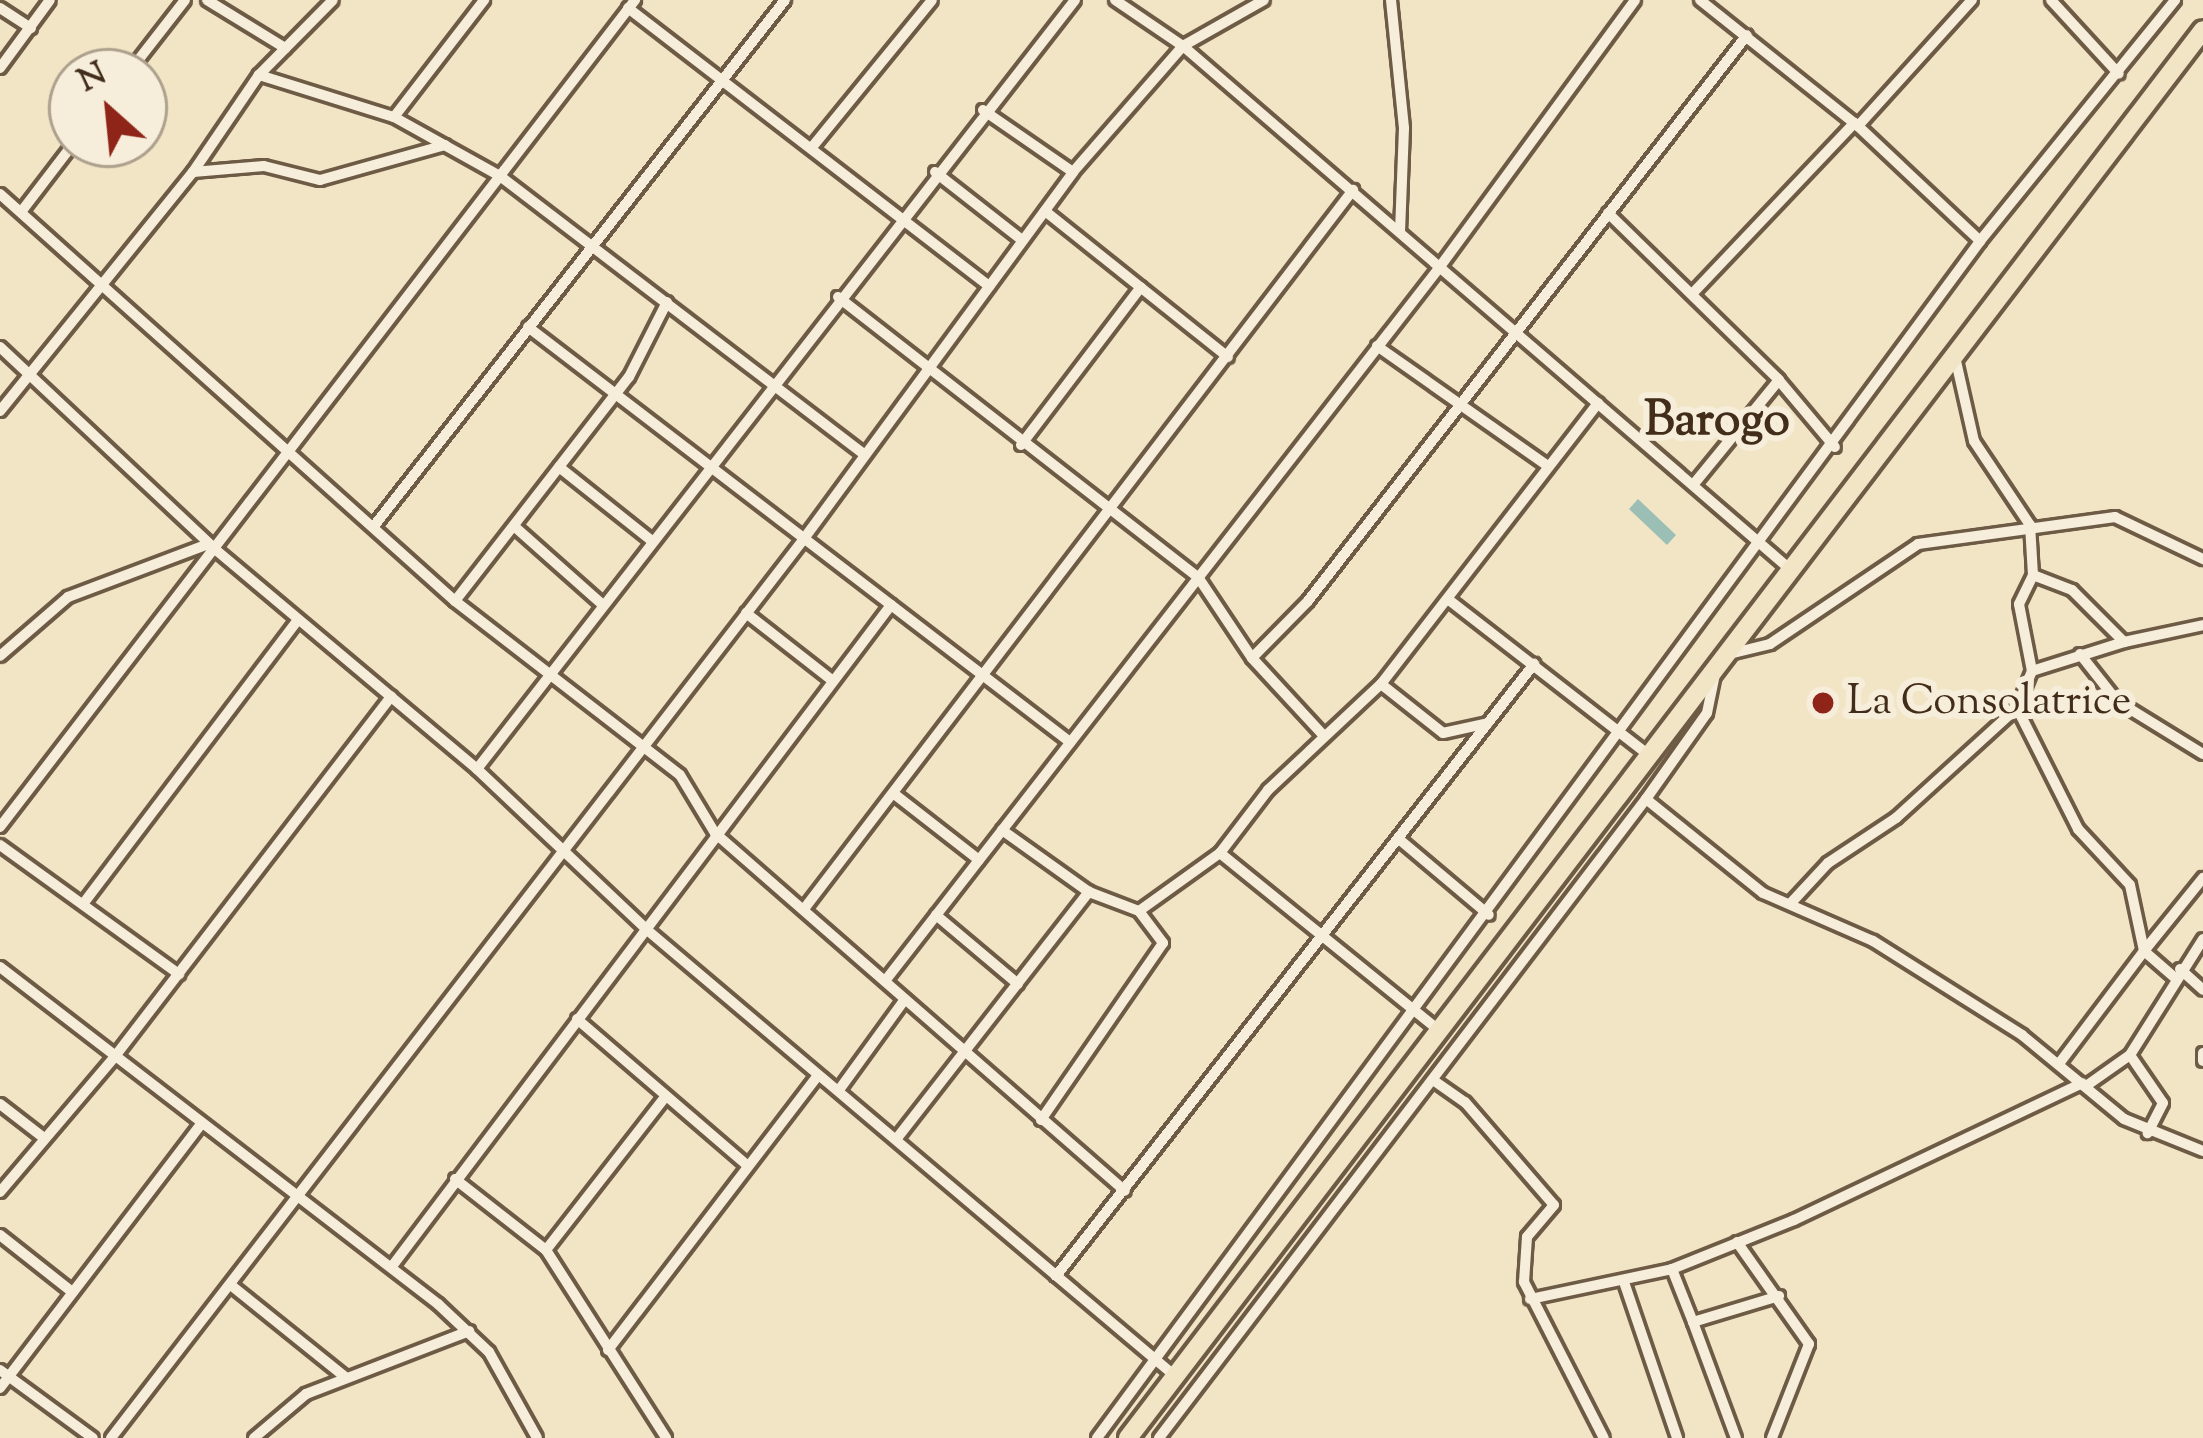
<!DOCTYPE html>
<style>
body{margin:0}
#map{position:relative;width:2203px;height:1438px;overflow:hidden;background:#f1e5c6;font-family:"Sorts Mill Goudy",serif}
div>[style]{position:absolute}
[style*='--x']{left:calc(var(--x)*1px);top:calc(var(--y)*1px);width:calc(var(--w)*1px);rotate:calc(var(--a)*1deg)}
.water>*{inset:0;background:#9bbfb5}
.roads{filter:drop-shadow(3px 0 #6e5b45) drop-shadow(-3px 0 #6e5b45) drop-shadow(0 3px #6e5b45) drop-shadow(0 -3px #6e5b45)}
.minor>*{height:10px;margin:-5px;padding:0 5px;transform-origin:5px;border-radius:5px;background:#f6eeda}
.trunk>*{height:18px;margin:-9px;padding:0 9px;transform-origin:9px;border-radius:9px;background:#f1e5c6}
.dots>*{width:33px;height:33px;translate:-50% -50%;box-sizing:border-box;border:6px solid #f6eeda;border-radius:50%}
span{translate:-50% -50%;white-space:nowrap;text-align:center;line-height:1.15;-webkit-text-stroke:12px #f6eeda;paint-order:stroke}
.poi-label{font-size:42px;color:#422d1a}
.left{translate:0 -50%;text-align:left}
.quarter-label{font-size:48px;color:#422d1a;font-weight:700}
.north{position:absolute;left:48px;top:48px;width:120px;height:120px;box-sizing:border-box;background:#f6eeda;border:3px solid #aea18d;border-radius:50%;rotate:333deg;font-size:33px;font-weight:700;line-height:48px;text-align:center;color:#422d1a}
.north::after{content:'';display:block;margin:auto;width:42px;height:54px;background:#8f2418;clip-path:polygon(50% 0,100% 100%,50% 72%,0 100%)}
</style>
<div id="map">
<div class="water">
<i style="clip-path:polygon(1638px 499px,1676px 535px,1667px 545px,1629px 509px)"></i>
</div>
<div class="roads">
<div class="minor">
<i style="--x:207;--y:0;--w:92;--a:31.6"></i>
<i style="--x:1115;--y:0;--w:82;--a:34.1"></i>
<i style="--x:1183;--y:46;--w:804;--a:40.76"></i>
<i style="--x:1391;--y:0;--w:129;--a:84.2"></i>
<i style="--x:1404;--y:128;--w:104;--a:92.2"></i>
<i style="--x:1700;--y:0;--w:202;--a:38.6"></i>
<i style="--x:1858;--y:126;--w:168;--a:43.3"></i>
<i style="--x:2051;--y:0;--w:100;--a:47.4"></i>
<i style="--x:0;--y:8;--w:37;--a:33"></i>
<i style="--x:628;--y:8;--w:456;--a:37.6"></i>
<i style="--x:0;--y:68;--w:84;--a:-53.7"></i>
<i style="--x:129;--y:72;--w:91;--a:-52.1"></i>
<i style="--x:259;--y:75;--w:141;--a:17.3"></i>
<i style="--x:394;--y:117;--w:121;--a:29.1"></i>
<i style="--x:500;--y:176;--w:459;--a:37.4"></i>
<i style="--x:983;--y:110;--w:109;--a:34.6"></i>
<i style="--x:394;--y:117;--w:148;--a:-52.4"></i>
<i style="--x:1858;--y:126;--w:170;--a:-47.9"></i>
<i style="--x:813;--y:146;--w:188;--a:-50.8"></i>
<i style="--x:193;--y:172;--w:71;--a:-4.8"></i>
<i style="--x:264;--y:166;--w:58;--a:14"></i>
<i style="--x:320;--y:180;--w:130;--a:-15.6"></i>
<i style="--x:935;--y:172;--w:110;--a:38"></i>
<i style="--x:0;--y:194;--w:610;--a:41.81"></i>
<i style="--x:455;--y:601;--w:284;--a:37.7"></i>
<i style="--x:680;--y:775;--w:68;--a:58.9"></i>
<i style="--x:715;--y:833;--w:544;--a:41.13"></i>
<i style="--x:1045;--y:211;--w:234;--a:38.6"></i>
<i style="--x:21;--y:212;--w:86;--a:-52.6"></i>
<i style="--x:1608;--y:213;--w:236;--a:44.3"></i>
<i style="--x:1777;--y:378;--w:90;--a:50"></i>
<i style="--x:1692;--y:294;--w:236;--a:-46.5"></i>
<i style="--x:838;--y:297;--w:456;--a:37.9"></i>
<i style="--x:1198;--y:577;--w:97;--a:56.3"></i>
<i style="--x:1252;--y:658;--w:105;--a:47.3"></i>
<i style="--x:528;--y:327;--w:683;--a:37.44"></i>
<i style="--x:1377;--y:346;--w:209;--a:35.1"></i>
<i style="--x:0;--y:347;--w:296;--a:43.2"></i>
<i style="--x:216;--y:550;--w:341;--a:40"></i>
<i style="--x:477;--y:769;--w:233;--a:43.4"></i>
<i style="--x:646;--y:929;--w:693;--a:40.2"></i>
<i style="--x:0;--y:411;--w:307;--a:-51.1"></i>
<i style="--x:193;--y:172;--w:117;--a:-55.8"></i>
<i style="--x:259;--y:75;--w:105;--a:-45.4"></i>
<i style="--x:1021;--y:445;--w:198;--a:-52.8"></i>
<i style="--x:559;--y:467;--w:119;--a:38.5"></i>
<i style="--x:1693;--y:485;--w:136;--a:-50.7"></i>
<i style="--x:374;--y:526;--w:668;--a:-52"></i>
<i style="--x:515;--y:527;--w:118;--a:41.6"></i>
<i style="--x:2033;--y:575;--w:42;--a:21"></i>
<i style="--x:2072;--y:590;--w:74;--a:45"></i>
<i style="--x:2124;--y:642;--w:81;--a:-12.1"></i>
<i style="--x:1449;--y:600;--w:254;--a:37.8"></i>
<i style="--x:455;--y:601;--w:284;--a:-52.2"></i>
<i style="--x:629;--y:377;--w:84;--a:-63.1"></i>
<i style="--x:746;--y:613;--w:110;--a:38"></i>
<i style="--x:2080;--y:654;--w:60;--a:51.8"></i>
<i style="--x:2117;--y:701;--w:101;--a:31.6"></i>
<i style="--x:1725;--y:655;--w:46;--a:-13.7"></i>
<i style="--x:1770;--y:644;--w:179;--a:-34"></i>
<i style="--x:1918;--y:544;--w:199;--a:-7.8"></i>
<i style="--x:2115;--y:517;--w:98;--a:25.5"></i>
<i style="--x:0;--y:656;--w:90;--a:-40.9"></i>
<i style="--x:68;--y:597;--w:150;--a:-20.7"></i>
<i style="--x:1252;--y:658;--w:80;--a:-45.5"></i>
<i style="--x:1308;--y:601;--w:716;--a:-52.2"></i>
<i style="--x:2032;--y:671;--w:96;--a:-17.5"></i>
<i style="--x:1381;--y:684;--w:79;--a:38.3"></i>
<i style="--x:1443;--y:733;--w:46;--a:-12.5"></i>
<i style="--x:2017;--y:708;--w:136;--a:63.2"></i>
<i style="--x:2078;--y:829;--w:76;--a:47.1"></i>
<i style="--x:2130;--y:885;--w:67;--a:78"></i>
<i style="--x:2144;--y:951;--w:141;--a:127"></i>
<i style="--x:477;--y:769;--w:974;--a:-52.13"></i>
<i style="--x:893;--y:793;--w:109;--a:37.9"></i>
<i style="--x:1646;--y:799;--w:150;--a:38.8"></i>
<i style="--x:1763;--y:893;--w:120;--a:23.6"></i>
<i style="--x:1873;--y:941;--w:176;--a:32.2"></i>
<i style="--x:2022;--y:1035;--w:132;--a:39.5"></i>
<i style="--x:2124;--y:1119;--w:85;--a:22.1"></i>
<i style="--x:0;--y:827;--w:1043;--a:-52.48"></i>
<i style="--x:1002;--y:830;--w:107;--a:35.5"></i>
<i style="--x:1089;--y:892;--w:53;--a:20.8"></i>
<i style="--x:1139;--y:911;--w:40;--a:53"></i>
<i style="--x:1163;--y:943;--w:215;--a:124.6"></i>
<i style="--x:1400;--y:840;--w:116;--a:40.1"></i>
<i style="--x:0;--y:845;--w:221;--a:35.8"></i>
<i style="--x:1220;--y:853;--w:283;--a:39"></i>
<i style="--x:83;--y:904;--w:353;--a:-52.9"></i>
<i style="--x:1790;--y:904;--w:56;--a:-47.2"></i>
<i style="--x:1828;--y:863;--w:82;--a:-33.5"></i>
<i style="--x:1896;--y:818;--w:164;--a:-42.3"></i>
<i style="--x:2017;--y:708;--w:40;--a:-68"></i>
<i style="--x:2032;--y:671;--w:68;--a:-101"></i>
<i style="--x:2019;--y:604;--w:32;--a:-64"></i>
<i style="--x:2033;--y:575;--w:50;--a:-93.4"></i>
<i style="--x:2030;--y:525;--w:101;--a:-123.7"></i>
<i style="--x:1974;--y:441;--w:86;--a:-102.7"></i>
<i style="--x:804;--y:909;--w:905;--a:-52.64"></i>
<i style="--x:1139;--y:911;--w:100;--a:-35.6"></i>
<i style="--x:1220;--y:853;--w:79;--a:-52.7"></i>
<i style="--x:1268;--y:790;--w:155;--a:-43.2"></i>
<i style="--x:1381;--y:684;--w:355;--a:-52.3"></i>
<i style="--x:936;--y:915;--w:107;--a:40.1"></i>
<i style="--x:0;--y:967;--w:553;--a:37.57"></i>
<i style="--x:438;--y:1304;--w:70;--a:43.3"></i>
<i style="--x:489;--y:1352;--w:98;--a:60.8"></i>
<i style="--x:2180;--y:969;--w:31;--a:42"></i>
<i style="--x:2174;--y:977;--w:40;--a:-139"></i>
<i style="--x:2144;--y:951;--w:94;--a:-51.1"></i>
<i style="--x:885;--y:981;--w:903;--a:-52.15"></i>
<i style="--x:1439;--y:268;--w:332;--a:-53.8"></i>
<i style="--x:577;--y:1019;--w:224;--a:40.7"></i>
<i style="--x:2203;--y:1053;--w:8;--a:90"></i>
<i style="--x:2130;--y:1055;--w:58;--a:55.5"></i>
<i style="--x:2163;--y:1103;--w:34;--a:117"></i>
<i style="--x:1433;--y:1080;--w:39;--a:35"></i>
<i style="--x:1465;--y:1102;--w:136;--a:49.2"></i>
<i style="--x:1554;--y:1205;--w:42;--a:130.2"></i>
<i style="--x:1527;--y:1237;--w:45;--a:93.8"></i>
<i style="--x:1524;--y:1282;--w:175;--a:62.9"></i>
<i style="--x:2086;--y:1086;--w:54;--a:-35.2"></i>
<i style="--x:2130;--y:1055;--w:137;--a:-57.8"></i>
<i style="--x:839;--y:1090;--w:112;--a:-54"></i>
<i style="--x:0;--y:1104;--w:56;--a:37.7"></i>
<i style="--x:898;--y:1137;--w:311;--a:-52.1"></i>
<i style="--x:455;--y:1179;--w:115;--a:38"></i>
<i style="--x:546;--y:1250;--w:223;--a:57.4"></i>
<i style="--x:0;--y:1192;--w:180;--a:-49.7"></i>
<i style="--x:116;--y:1055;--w:452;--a:-52.5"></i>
<i style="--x:0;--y:1235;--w:90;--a:38.3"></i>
<i style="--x:1737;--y:1242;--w:125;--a:54.8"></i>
<i style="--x:1809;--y:1344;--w:101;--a:111.5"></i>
<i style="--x:546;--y:1250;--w:195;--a:-52.1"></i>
<i style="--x:393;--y:1265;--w:827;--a:-52.96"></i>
<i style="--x:1672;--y:1269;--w:57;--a:68.4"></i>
<i style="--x:1693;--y:1322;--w:90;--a:-16.8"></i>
<i style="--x:1056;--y:1276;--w:777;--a:-52.01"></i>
<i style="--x:1624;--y:1282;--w:165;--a:71.2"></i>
<i style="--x:232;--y:1286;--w:145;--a:38.8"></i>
<i style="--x:1530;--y:1299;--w:145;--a:-11.9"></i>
<i style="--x:1672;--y:1269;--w:131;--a:-21.9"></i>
<i style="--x:1794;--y:1220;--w:319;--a:-25.4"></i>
<i style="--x:1693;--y:1322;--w:124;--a:69.7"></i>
<i style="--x:608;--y:1350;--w:346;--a:-52.6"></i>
<i style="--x:0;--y:1370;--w:115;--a:36.2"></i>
<i style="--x:0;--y:1388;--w:333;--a:-52.7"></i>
<i style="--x:111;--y:1438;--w:1134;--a:-52.38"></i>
<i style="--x:803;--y:540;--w:456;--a:-53.7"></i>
<i style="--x:1073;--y:172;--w:167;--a:-48.9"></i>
<i style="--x:1183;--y:46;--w:93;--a:-29.6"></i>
<i style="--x:254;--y:1438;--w:68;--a:-40.2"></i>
<i style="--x:306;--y:1394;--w:175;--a:-21.1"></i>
<i style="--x:1097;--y:1438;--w:1487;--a:-53.58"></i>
<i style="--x:1980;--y:241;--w:310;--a:-51"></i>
<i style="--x:1159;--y:1438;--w:803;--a:-52.69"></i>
<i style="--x:1646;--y:799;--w:105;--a:-54.7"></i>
<i style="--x:1707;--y:713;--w:45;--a:-78.4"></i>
</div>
<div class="trunk">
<i style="--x:1128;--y:1438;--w:1771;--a:-52.64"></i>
</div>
</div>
<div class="dots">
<i style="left:1823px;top:703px;background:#8f2418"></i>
</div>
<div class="poi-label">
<span class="left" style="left:1847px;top:703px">La Consolatrice</span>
</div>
<div class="quarter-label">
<span style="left:1717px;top:423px">Barogo</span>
</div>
<div class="north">N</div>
</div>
